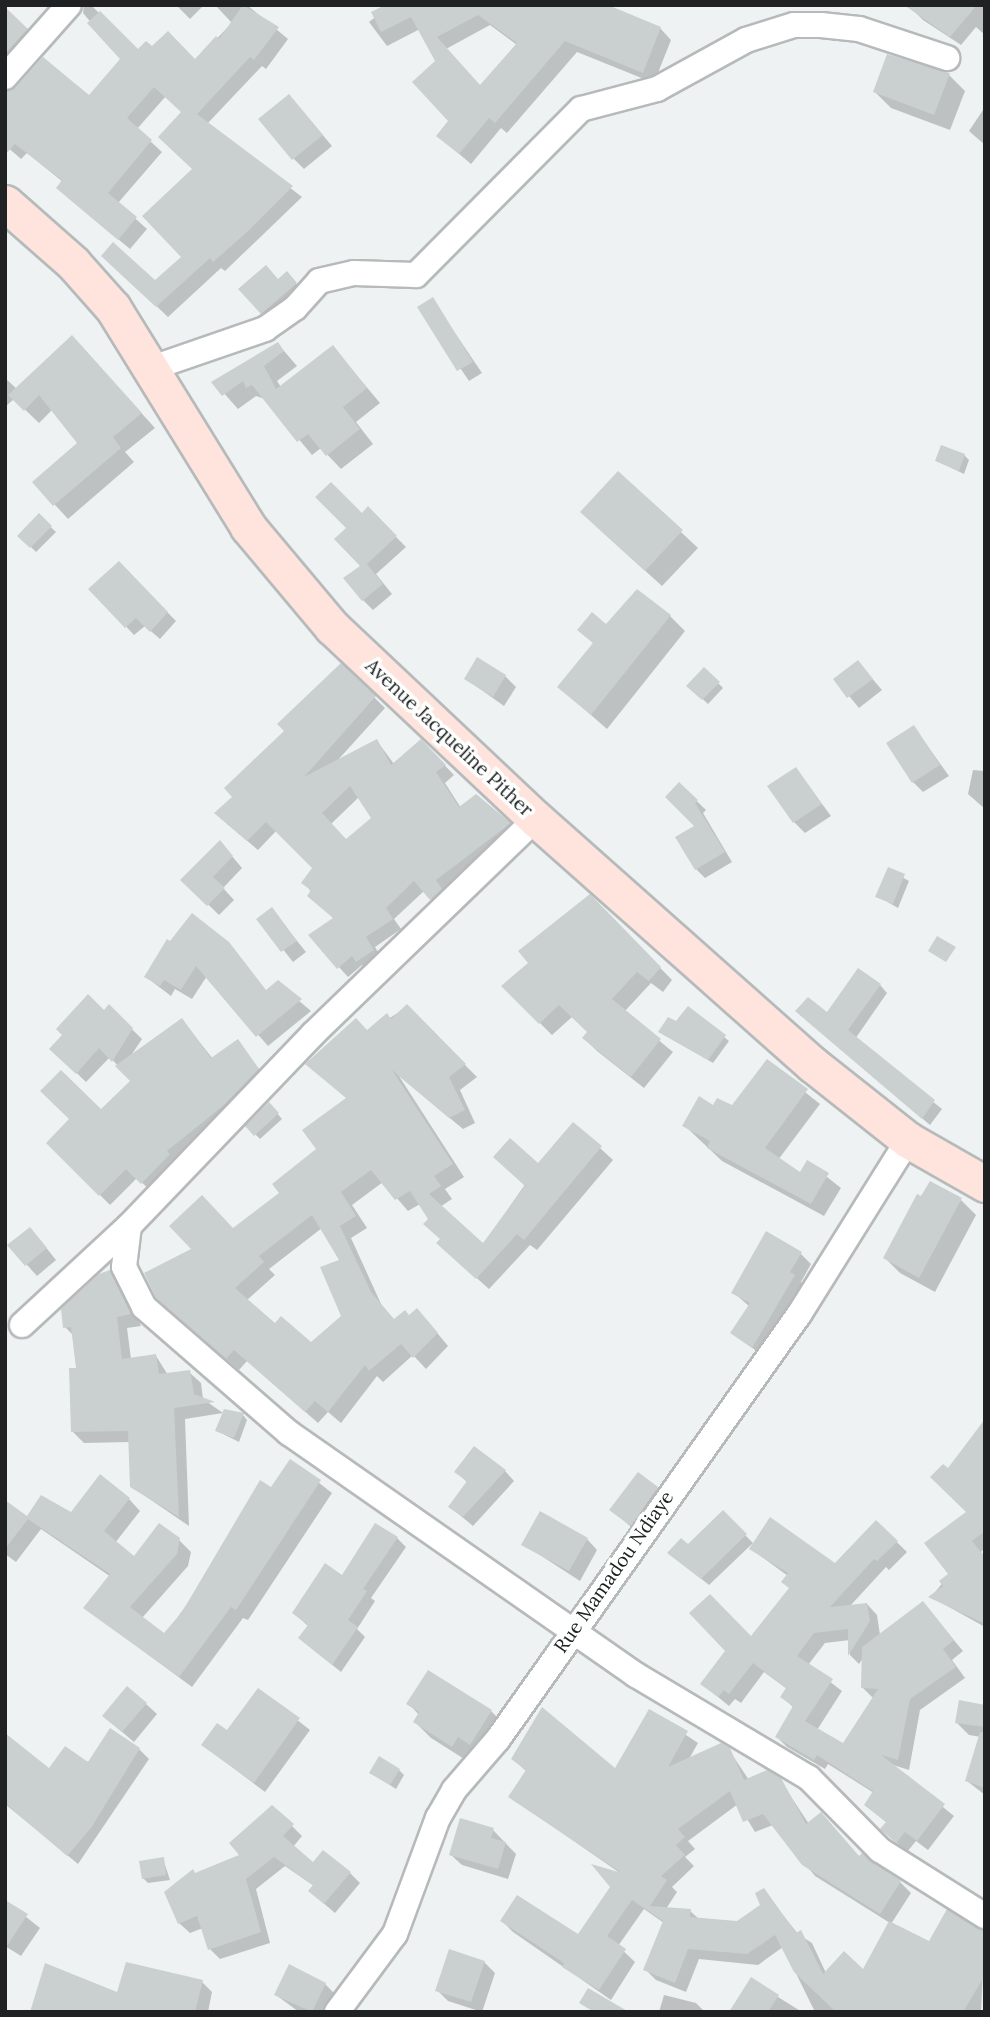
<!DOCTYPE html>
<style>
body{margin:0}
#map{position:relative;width:990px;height:2017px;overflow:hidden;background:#eef2f3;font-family:Lora,serif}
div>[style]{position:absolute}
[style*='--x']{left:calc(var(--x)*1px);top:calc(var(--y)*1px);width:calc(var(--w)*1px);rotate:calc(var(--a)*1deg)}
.shadow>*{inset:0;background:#0003}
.building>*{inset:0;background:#cacfd0}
.roads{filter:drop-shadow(2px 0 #b6babb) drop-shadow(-2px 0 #b6babb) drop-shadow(0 2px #b6babb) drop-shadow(0 -2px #b6babb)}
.street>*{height:24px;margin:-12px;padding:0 12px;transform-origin:12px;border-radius:12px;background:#fff}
.secondary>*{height:35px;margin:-17.5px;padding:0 17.5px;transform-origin:17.5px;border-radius:17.5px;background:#fee4dc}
span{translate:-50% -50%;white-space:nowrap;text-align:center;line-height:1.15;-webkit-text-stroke:7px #feffff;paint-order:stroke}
.street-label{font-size:19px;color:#202122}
.frame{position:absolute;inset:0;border:7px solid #202122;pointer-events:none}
</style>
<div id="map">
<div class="shadow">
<i style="clip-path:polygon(84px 5px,91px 5px,137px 51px,152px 48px,195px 61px,232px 23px,215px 5px,247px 5px,288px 39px,266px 69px,262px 66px,207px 124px,302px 197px,225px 271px,221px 268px,168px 317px,114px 266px,155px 283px,183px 257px,195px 169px,183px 113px,166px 96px,137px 129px,162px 152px,118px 203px,147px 229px,130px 249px,69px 198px,63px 182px,27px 153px,21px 159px,5px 145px,89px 97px,122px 59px,83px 13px)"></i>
<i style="clip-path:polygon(176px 5px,204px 5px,190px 19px)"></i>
<i style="clip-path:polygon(evenodd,391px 5px,660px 28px,671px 40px,654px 83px,577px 52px,507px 133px,501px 128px,471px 164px,438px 136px,450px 121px,438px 61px,420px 29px,387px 46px,369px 22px,391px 5px,490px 25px,517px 45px,481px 87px,446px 49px,490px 25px)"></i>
<i style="clip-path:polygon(917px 5px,985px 5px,985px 35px,976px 27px,961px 45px,923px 20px,913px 10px)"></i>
<i style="clip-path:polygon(10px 14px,37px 41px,5px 60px,5px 19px)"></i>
<i style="clip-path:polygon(949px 75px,965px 91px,950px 130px,891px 108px,875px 92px)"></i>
<i style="clip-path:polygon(299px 107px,332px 146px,304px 169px,294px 159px)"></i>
<i style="clip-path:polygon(985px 107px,985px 145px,969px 131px)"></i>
<i style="clip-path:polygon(287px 274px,306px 295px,273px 323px,262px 313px)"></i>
<i style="clip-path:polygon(432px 299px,482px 373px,469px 381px,419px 307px)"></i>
<i style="clip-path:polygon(278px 344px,297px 366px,277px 381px,281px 387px,333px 347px,380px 403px,356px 422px,373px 444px,341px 469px,321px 448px,312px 455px,265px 399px,256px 396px,238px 409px,214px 382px)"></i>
<i style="clip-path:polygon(85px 351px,155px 428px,125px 452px,134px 462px,68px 519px,35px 483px,80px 444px,53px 409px,39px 423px,14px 399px,5px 407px,5px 378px,17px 389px)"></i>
<i style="clip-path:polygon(964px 455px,969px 460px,964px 474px,937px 461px)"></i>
<i style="clip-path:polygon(618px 473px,698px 548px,662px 586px,598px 528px)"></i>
<i style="clip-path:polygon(368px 509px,406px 547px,376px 574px,392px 594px,373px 610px,363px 600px,362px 515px)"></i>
<i style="clip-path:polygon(39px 516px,56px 532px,36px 552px,20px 536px)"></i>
<i style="clip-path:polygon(119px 564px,176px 621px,160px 639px,145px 626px,134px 635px,91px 589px)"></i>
<i style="clip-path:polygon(670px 616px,685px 631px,607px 729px,559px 687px,594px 644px,579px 630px)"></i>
<i style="clip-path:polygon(858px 662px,882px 690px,859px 708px,835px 679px)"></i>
<i style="clip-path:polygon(evenodd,341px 665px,385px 708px,337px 761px,377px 741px,394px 764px,421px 741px,454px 775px,445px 783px,461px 808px,509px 824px,519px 834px,441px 909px,424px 891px,394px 919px,401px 929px,375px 947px,383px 960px,368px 971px,362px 965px,348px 977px,339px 967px,335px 919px,303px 882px,315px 868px,277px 830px,258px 850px,226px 823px,234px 797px,341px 665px,359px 797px,374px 818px,346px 841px,331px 824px,359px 797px)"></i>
<i style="clip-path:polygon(704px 669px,723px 688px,708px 704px,689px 686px)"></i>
<i style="clip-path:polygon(505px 676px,516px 687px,504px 706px,466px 679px)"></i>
<i style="clip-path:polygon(914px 727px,949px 776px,923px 792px,913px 782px)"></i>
<i style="clip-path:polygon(796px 769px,831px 816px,805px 833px,794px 822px)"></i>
<i style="clip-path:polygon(973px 770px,985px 771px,985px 809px,968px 794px)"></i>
<i style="clip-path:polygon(679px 784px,706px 810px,703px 813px,732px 862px,705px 878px,696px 869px,697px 826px)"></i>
<i style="clip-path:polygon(220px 842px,242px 868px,223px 888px,234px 900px,219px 915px,183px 880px)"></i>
<i style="clip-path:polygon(889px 870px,909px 881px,898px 908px,877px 896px)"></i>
<i style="clip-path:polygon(590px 896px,672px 980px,663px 992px,651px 983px,624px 1012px,673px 1052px,644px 1088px,597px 1051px,584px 1038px,589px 1032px,572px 1017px,552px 1035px,503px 986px,530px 964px)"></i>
<i style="clip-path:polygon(272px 910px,306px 952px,293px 962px,259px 919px)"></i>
<i style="clip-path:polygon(167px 942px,267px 992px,278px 983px,311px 1011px,268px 1046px,207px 976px,192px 999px,175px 989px,171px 996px,146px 977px)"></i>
<i style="clip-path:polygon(880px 985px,887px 993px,855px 1039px,942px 1109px,930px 1125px,805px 1019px,827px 1015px)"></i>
<i style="clip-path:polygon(109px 1007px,142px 1039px,130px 1057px,182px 1020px,213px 1059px,237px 1042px,268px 1080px,153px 1193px,137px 1178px,110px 1205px,48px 1143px,100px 1111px,132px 1082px,110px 1057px,86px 1082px,61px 1058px)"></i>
<i style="clip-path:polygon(evenodd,407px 1007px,477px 1077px,460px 1090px,475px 1123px,463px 1129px,399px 1076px,464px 1177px,445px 1189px,452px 1199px,440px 1207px,483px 1245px,538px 1166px,574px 1124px,613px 1160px,537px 1250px,530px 1245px,489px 1289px,451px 1255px,420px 1204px,408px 1211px,383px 1182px,352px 1205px,367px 1228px,351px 1238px,382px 1306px,395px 1321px,429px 1323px,448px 1346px,426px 1369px,413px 1355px,383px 1382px,377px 1376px,341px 1423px,328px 1412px,318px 1423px,247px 1361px,239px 1370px,170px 1310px,233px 1230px,282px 1193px,319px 1150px,347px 1099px,368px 1032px,407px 1007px,322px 1228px,341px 1260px,343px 1316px,311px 1344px,275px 1325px,247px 1300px,275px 1275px,269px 1269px,322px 1228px)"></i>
<i style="clip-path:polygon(660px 1032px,724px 1037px,729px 1041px,713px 1063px)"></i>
<i style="clip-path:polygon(767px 1062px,820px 1104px,778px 1160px,800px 1175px,808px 1162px,841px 1188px,824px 1216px,722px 1161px,685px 1126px,733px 1108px)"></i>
<i style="clip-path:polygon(269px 1104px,282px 1119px,260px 1139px,247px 1126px)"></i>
<i style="clip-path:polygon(961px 1200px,976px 1215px,935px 1292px,900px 1273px,885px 1258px)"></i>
<i style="clip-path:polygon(40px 1240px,56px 1260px,37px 1276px,10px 1246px)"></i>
<i style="clip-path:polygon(801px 1254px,811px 1264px,801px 1282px,805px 1287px,764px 1357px,732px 1332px,750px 1307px,733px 1292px)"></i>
<i style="clip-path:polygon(109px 1272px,121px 1283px,141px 1326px,127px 1328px,131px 1359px,156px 1356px,168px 1375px,189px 1372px,201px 1383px,203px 1399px,223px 1413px,185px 1419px,189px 1526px,132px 1487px,130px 1442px,84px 1443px,73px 1432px,78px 1370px,74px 1336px,65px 1327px)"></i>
<i style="clip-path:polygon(243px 1415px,247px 1420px,239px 1442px,217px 1431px)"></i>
<i style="clip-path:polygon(985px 1422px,985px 1548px,981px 1552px,985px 1557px,985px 1627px,931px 1597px,950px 1574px,968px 1512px,948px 1471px)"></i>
<i style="clip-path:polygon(291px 1461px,332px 1493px,248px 1620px,243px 1618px,192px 1687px,85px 1608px,111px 1577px,41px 1529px,16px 1562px,5px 1554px,5px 1502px,27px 1519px,71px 1514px,129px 1499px,140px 1511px,115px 1543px,134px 1559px,179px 1540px,191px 1552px,188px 1566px,142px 1618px,164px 1636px)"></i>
<i style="clip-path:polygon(505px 1471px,514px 1481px,473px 1526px,450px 1507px,468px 1483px,456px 1472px)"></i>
<i style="clip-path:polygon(638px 1474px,668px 1499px,642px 1536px,611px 1510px)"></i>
<i style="clip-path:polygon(723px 1513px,753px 1543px,709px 1585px,669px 1553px,688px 1546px)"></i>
<i style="clip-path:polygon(evenodd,876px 1522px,907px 1552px,889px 1570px,886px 1567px,850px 1606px,867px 1604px,877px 1615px,880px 1635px,923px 1603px,963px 1651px,952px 1660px,965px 1678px,920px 1710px,909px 1770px,890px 1764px,954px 1816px,928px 1850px,916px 1841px,907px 1852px,902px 1848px,883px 1829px,887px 1823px,866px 1805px,874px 1793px,828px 1764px,825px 1769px,787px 1747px,777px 1737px,794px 1708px,782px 1697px,787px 1689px,764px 1672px,741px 1703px,735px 1699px,729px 1706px,702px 1684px,751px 1639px,790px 1588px,788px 1576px,751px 1549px,835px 1565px,876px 1522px,850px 1640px,850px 1655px,859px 1664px,863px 1658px,863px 1688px,874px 1699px,844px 1745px,817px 1730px,842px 1691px,808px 1665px,825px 1643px,850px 1640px)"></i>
<i style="clip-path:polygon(397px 1538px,406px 1547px,371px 1598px,375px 1601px,357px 1629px,365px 1637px,341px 1672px,309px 1646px,309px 1627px,294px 1613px)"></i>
<i style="clip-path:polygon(587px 1539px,597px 1550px,580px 1581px,523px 1544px)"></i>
<i style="clip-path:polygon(259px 1690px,310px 1730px,265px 1792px,203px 1745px,228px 1732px)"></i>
<i style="clip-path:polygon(146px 1704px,157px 1714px,134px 1742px,115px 1726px)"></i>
<i style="clip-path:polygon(409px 1704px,491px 1711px,507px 1727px,469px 1762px,431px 1738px,415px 1722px,419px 1715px)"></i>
<i style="clip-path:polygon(985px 1706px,985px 1795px,967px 1781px,981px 1737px,969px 1735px,957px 1723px)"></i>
<i style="clip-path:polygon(evenodd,650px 1711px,698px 1743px,689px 1759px,729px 1750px,749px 1780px,780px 1780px,809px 1824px,900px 1882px,911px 1893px,891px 1924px,929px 1944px,985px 1931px,981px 2012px,815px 2012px,783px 1947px,758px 1965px,699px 1959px,686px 1992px,656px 1980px,645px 1969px,664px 1923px,644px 1909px,618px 1946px,635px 1962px,611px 2000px,513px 1932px,502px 1921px,578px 1936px,620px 1873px,510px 1797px,527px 1772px,513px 1759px,615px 1771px,650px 1711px,738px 1804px,755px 1832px,773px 1825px,815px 1876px,890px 1923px,863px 1972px,826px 1973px,812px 1943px,798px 1934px,763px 1890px,763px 1905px,738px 1923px,699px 1919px,690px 1911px,666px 1909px,677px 1892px,672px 1887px,694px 1866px,685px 1857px,695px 1849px,688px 1841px,738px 1804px)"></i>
<i style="clip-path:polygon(5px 1736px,49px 1771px,139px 1749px,149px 1759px,78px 1864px,5px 1804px)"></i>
<i style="clip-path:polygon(399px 1770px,404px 1775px,396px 1789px,371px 1773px)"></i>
<i style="clip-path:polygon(292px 1826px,302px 1836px,293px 1847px,313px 1865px,350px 1873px,360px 1883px,335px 1913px,321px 1901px,314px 1886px,285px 1866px,256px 1889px,270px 1943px,220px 1959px,210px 1949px,203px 1928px,190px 1933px,179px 1923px,242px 1856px)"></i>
<i style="clip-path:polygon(493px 1830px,516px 1854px,508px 1879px,462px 1865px,451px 1855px)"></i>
<i style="clip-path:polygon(163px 1859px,170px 1880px,148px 1883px,143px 1878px)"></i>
<i style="clip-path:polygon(11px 1905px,40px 1928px,21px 1956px,5px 1946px)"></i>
<i style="clip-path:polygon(484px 1962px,495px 1973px,482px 2012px,448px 2001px,437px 1990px)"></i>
<i style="clip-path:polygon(751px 1980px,802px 2012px,731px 2012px)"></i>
<i style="clip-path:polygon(202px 1982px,212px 1992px,208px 2012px,65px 2012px,118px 1995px)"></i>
<i style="clip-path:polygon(325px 1984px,336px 1995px,327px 2012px,299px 2012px,276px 1995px)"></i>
<i style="clip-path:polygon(664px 1995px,696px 2003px,705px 2012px,659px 2012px)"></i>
</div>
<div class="building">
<i style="clip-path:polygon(243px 5px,279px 27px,254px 60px,250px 57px,197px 114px,293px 186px,246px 233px,213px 262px,210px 258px,156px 307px,101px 256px,113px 242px,155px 280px,181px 257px,142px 216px,192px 169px,158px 137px,181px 112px,154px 87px,127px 118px,152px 140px,108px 193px,137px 217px,118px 240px,56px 188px,62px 180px,15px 144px,5px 155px,5px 91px,16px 87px,43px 57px,89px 95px,120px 59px,87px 23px,100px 11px,138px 49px,146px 41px,152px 46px,168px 31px,195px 59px,216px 36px,219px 39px)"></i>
<i style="clip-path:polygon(evenodd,385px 5px,608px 5px,661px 27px,643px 73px,565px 41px,495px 123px,489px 118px,459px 154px,436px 136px,448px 121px,412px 82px,435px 61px,411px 17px,381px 32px,371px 12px,385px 5px,478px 15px,517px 43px,480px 85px,437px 37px,478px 15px)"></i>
<i style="clip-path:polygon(904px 5px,977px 5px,950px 37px)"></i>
<i style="clip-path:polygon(5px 7px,28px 29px,5px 54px)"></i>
<i style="clip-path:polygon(887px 54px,950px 73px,934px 115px,873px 92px)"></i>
<i style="clip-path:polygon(289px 94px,323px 135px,292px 160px,258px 119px)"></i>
<i style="clip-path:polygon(266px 265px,278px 279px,287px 271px,297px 283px,261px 314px,238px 289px)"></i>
<i style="clip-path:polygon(433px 297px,473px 362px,457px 371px,417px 307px)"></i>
<i style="clip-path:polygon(72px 335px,142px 413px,113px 437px,121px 448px,53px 506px,32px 482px,77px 443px,39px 395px,24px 411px,8px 395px)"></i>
<i style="clip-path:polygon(278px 342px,284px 351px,264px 366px,276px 389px,333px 345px,367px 388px,343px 407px,360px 429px,326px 456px,308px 434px,297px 442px,252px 385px,246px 388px,243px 381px,222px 396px,211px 382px)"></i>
<i style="clip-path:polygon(941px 445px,965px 454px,959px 471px,935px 461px)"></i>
<i style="clip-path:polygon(618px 471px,683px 530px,645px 571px,580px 512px)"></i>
<i style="clip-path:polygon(331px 482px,362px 513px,368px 506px,397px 536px,367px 564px,383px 584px,362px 601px,343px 578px,360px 566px,334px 539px,346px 528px,315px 497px)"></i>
<i style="clip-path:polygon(39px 513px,52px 526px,30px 548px,17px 536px)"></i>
<i style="clip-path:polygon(119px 561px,168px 612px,150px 632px,136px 618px,125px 628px,88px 589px)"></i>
<i style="clip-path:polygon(637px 589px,671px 615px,591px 715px,557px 687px,593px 643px,577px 630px,592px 612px,606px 624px)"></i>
<i style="clip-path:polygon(477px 657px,506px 675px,493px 697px,464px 679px)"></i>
<i style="clip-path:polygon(858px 660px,873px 679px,847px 698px,833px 679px)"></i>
<i style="clip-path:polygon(evenodd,341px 663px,376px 696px,304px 777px,377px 739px,391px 765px,421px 739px,446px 765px,436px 772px,459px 807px,476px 794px,511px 823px,436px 880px,442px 889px,430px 900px,414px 881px,386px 908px,393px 919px,366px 937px,374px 950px,356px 962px,352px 956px,337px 969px,308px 935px,333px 918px,307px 896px,311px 890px,301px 883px,312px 868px,266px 822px,247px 841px,214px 813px,232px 797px,224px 788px,284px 731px,277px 724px,341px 663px,350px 786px,371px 818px,346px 839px,322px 813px,350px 786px)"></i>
<i style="clip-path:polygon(704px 667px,720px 682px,702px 700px,686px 686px)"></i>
<i style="clip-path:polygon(914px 725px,940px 765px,912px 783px,886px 743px)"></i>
<i style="clip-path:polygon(796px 767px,822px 804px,793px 823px,767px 786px)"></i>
<i style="clip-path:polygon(679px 782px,698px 800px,695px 803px,725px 852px,695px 870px,675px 837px,694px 826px,665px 797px)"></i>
<i style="clip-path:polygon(220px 840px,233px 856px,213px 877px,225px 888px,207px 906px,180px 880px)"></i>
<i style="clip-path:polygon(888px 867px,905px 874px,893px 904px,875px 897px)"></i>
<i style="clip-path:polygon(590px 894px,661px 967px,649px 981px,637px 972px,612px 999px,661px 1039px,631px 1077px,582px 1038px,587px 1032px,559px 1005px,539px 1024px,501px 986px,528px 963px,518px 951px)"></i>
<i style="clip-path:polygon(272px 907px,297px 941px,281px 952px,256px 919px)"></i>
<i style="clip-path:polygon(192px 913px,229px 942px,266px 990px,278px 980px,302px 999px,256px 1037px,196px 966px,181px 990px,164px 980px,160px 986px,144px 977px,167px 939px,170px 941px)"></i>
<i style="clip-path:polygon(937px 936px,956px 947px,946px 962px,928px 951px)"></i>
<i style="clip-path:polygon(858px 968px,881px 984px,848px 1030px,935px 1100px,922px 1119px,795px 1011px,808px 997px,827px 1012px)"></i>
<i style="clip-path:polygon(88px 994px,104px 1010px,109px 1004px,133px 1028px,112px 1062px,99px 1048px,76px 1074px,49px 1049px,62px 1035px,56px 1029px)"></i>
<i style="clip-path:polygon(evenodd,407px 1004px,466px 1064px,449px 1077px,465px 1110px,449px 1118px,392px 1070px,453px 1164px,434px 1176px,441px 1186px,429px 1194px,483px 1243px,525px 1186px,493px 1157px,510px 1138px,538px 1163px,573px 1122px,602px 1146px,524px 1240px,517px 1234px,476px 1279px,436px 1243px,440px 1239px,423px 1224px,428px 1219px,410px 1191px,395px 1200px,371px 1170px,341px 1192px,356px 1216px,340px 1226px,371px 1292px,394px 1319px,405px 1310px,409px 1315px,417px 1308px,438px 1333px,413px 1358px,401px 1344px,369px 1371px,365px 1365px,328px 1412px,315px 1401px,305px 1412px,234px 1350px,226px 1359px,156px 1298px,144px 1273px,191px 1249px,169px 1226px,202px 1195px,233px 1228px,279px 1193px,272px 1184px,316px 1149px,302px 1130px,346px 1098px,305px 1064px,356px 1018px,367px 1030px,387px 1013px,391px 1019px,407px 1004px,312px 1215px,339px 1260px,320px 1267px,341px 1316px,311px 1342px,281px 1316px,275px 1323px,235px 1288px,264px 1262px,259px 1256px,312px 1215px)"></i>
<i style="clip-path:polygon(688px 1006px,726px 1035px,708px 1060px,658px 1032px,668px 1017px,676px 1021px)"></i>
<i style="clip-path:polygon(182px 1018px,211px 1058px,238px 1039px,259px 1069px,224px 1105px,167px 1151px,170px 1154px,141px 1184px,126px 1169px,99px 1196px,46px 1143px,69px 1119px,40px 1091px,61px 1070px,101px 1109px,130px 1081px,115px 1066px)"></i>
<i style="clip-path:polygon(767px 1059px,808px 1089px,765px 1148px,800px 1172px,807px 1160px,829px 1173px,811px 1204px,707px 1148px,710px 1141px,682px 1126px,699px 1096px,713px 1105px,717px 1098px,732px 1105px)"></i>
<i style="clip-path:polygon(269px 1102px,279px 1113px,254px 1136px,245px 1126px)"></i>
<i style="clip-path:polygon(930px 1181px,962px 1198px,919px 1278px,883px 1258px,917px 1194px,921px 1196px)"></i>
<i style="clip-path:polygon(30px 1227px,47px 1248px,25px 1266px,7px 1245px)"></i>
<i style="clip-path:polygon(766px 1231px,802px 1252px,790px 1272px,795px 1275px,752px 1348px,730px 1333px,750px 1303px,731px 1293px)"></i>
<i style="clip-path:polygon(110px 1270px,131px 1314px,117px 1317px,122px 1359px,156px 1354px,159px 1374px,190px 1370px,194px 1394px,215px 1402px,174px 1408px,179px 1517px,130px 1487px,128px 1431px,71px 1432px,69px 1368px,76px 1368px,71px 1327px,63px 1328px,61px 1309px,99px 1274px)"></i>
<i style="clip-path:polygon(224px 1409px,244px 1413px,234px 1438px,215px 1431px)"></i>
<i style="clip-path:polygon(985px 1419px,985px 1531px,972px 1541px,985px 1557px,985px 1624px,928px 1597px,943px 1586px,939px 1581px,948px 1574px,924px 1543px,966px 1512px,930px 1477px,943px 1464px,948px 1468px)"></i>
<i style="clip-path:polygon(474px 1446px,506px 1470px,463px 1517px,448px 1507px,467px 1481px,454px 1472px)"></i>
<i style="clip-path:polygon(290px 1459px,321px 1480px,236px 1610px,231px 1607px,179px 1677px,83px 1608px,110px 1574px,28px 1519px,5px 1549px,5px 1500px,27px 1516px,41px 1495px,71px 1512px,100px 1474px,130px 1498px,104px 1531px,134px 1556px,159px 1523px,180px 1538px,177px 1554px,130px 1607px,164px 1633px,182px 1612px,260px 1480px,271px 1487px)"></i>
<i style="clip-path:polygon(638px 1472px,658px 1487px,631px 1526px,609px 1510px)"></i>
<i style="clip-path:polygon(723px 1510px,747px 1534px,701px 1579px,667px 1553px,681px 1538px,688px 1544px)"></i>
<i style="clip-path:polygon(540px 1511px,588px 1538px,569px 1571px,521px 1545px)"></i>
<i style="clip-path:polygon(770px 1517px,835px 1563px,876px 1520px,898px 1541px,877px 1561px,874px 1559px,830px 1607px,867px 1603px,870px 1621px,848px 1656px,848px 1629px,814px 1633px,797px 1656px,833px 1679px,805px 1721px,843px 1743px,878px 1689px,861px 1688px,862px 1647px,923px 1601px,954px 1640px,943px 1649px,956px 1667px,910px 1699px,898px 1760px,881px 1755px,945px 1804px,917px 1841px,905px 1832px,896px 1843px,880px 1829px,886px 1822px,864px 1805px,873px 1791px,817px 1755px,814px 1760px,775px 1737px,793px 1706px,780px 1697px,786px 1688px,753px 1663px,729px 1694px,724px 1690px,718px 1697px,700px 1684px,725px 1651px,689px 1613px,710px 1594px,751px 1636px,789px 1588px,781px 1582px,788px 1573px,749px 1549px)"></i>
<i style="clip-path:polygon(375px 1523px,398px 1537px,363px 1589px,367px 1591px,348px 1620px,358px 1627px,332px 1665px,298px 1638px,308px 1625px,292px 1613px,325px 1563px,342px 1575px)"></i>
<i style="clip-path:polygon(428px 1670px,492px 1710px,470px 1745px,458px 1737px,452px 1747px,413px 1722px,419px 1712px,406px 1704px)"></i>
<i style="clip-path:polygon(127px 1686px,147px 1703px,122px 1732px,102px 1716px)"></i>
<i style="clip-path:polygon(258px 1688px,300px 1718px,254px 1783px,201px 1745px,217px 1723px,227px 1730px)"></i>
<i style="clip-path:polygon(959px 1700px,985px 1705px,985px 1727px,955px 1723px)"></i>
<i style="clip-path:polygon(542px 1707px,615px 1768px,649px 1709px,688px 1731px,668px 1767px,721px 1743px,730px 1748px,744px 1780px,767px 1770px,781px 1778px,806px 1824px,821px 1812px,859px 1856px,862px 1853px,901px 1881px,880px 1914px,802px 1865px,763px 1814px,743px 1822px,730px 1791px,678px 1829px,685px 1837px,676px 1845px,685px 1855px,661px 1876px,667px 1880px,650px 1906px,691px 1909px,690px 1917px,737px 1921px,760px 1905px,755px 1893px,764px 1888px,796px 1933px,801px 1930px,823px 1974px,844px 1951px,863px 1969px,889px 1921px,929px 1941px,947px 1909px,985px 1931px,985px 1975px,963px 2012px,836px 2012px,794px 1972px,775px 1935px,747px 1954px,688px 1949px,675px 1983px,643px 1970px,663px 1921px,632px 1900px,607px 1936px,626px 1949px,599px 1990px,562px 1967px,564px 1963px,500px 1921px,517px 1895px,578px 1934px,610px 1887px,591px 1864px,622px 1873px,508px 1797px,526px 1770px,511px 1759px)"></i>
<i style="clip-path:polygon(110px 1728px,140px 1748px,91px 1828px,67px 1856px,5px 1803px,5px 1733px,49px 1768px,65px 1746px,88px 1762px)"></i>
<i style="clip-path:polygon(980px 1732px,985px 1732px,985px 1788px,965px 1781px)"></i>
<i style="clip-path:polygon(379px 1756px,400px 1769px,390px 1785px,369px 1773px)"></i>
<i style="clip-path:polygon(272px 1805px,294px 1824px,283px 1836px,313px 1862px,323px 1850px,351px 1872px,324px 1904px,308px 1891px,313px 1885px,274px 1857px,246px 1879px,261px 1932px,208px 1950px,197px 1916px,178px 1924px,164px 1892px,193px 1869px,195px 1873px,239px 1855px,229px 1843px)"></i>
<i style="clip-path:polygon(460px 1818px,494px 1828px,491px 1838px,506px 1842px,498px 1869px,449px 1855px)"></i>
<i style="clip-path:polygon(164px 1857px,166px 1875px,142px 1879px,139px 1861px)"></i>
<i style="clip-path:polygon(5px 1900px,28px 1914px,5px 1949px)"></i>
<i style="clip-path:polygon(449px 1949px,485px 1961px,471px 2002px,435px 1991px)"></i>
<i style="clip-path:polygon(126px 1962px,203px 1980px,195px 2012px,30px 2012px,45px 1963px,117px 1992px)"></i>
<i style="clip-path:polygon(289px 1964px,326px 1983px,312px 2012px,274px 1995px)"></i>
<i style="clip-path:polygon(751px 1977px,779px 1995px,768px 2012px,729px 2012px)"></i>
<i style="clip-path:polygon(588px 1988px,629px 2012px,594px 2012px,579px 2003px)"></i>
</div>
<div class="roads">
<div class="street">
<i style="--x:5;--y:77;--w:96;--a:-48.4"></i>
<i style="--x:152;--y:368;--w:120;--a:-19"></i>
<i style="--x:265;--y:329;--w:37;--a:-35"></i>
<i style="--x:295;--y:308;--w:36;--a:-48"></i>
<i style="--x:319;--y:281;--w:36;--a:-13"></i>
<i style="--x:354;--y:273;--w:62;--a:1.8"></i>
<i style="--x:416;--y:275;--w:234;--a:-45.2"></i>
<i style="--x:581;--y:109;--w:79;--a:-14.7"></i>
<i style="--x:657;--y:89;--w:102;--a:-28.8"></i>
<i style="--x:746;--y:40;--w:50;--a:-17.4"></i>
<i style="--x:794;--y:25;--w:27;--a:0"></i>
<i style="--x:821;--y:25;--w:38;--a:6"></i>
<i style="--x:859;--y:29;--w:93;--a:18.2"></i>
<i style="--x:129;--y:1226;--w:41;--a:97"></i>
<i style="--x:124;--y:1267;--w:45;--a:63.4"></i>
<i style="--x:144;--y:1307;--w:192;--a:41"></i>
<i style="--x:289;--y:1433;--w:423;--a:34.9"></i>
<i style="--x:636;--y:1675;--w:201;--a:30.8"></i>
<i style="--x:809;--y:1778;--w:101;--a:45.4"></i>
<i style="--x:880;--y:1850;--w:124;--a:32.2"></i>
<i style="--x:22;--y:1325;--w:146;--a:-42.8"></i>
<i style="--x:129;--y:1226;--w:266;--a:-46.2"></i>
<i style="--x:313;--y:1034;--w:310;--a:-44"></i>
<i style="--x:337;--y:2012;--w:97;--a:-53.4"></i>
<i style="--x:395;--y:1934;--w:124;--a:-69.7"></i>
<i style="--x:438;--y:1818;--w:32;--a:-60"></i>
<i style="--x:454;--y:1790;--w:67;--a:-49.2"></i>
<i style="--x:498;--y:1739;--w:522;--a:-54.67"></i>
<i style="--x:800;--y:1313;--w:204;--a:-58"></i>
</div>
<div class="secondary">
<i style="--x:5;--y:203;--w:91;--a:41.4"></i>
<i style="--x:73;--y:263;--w:60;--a:48.4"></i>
<i style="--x:113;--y:308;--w:257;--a:58.3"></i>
<i style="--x:248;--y:527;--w:131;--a:50"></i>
<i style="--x:332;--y:627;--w:280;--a:43.3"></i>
<i style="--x:536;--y:819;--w:369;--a:41.6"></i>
<i style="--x:812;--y:1064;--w:122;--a:38.4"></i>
<i style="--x:908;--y:1140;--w:89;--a:29.7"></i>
</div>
</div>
<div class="street-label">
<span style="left:449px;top:738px;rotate:43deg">Avenue Jacqueline Pither</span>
<span style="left:614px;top:1572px;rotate:-55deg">Rue Mamadou Ndiaye</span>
</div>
<div class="frame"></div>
</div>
